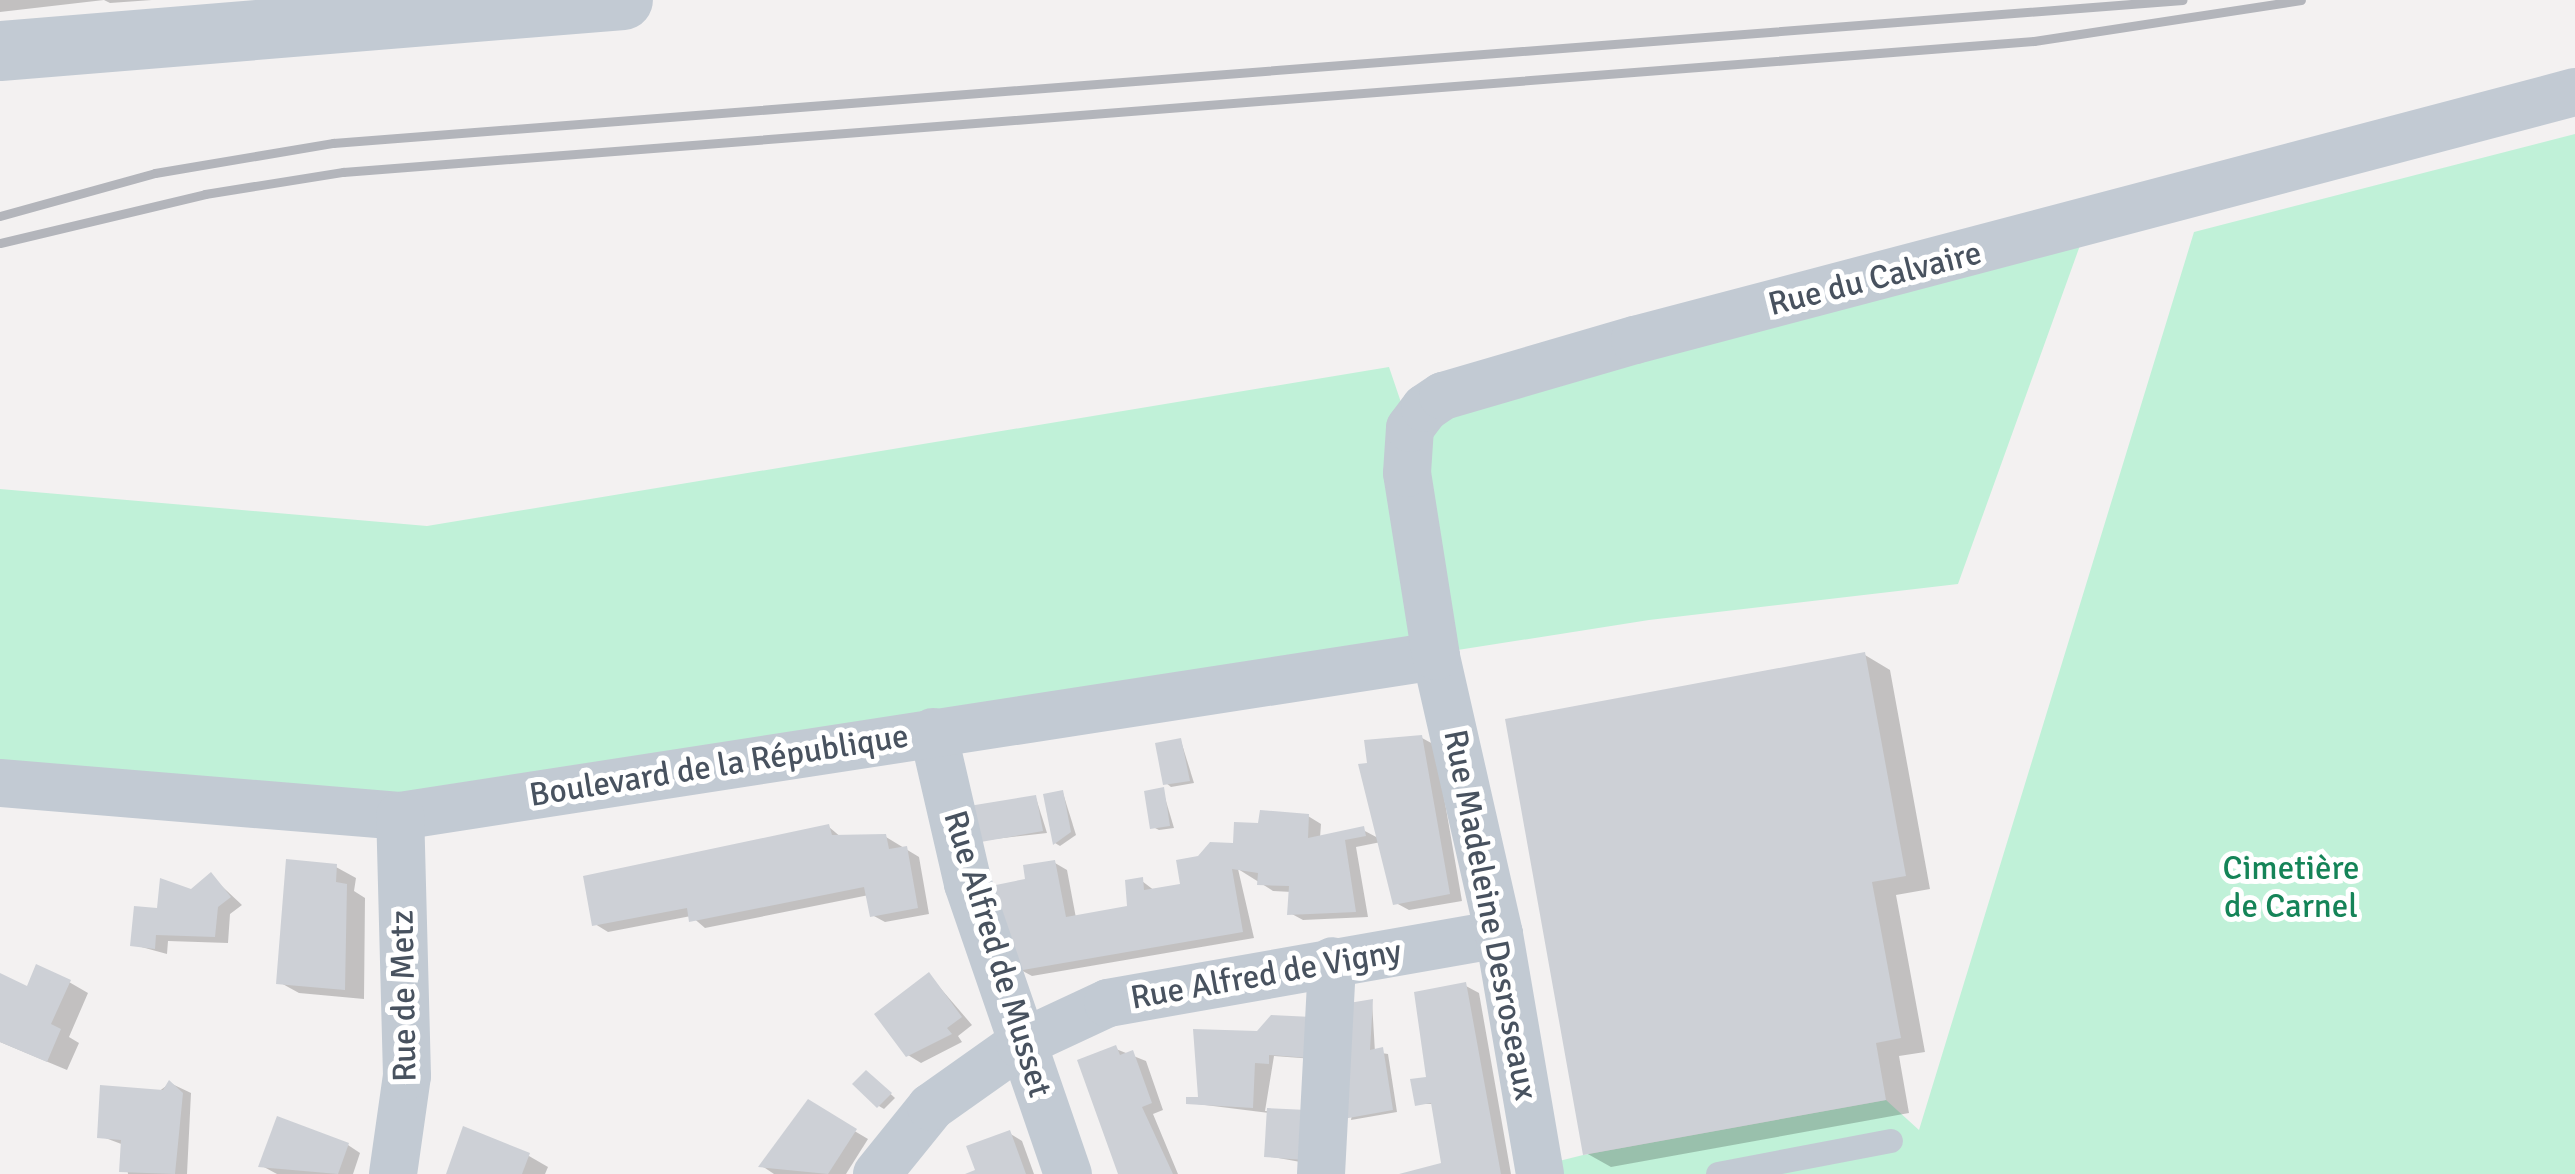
<!DOCTYPE html>
<meta charset="utf-8">
<style>
body{margin:0}
#map{position:relative;width:2575px;height:1174px;overflow:hidden;background:#f3f1f1;font-family:Signika,sans-serif}
div>[style]{position:absolute}
[style*='--x']{left:calc(var(--x)*1px);top:calc(var(--y)*1px);width:calc(var(--w)*1px);rotate:calc(var(--a)*1deg)}
.green>*{inset:0;background:#c0f1d8}
.shadow>*{inset:0;background:#0003}
.building>*{inset:0;background:#cdd0d6}
.service>*{height:24px;margin:-12px;padding:0 12px;transform-origin:12px;border-radius:12px;background:#c2cad3}
.minor>*{height:48px;margin:-24px;padding:0 24px;transform-origin:24px;border-radius:24px;background:#c2cad3}
.tertiary>*{height:60px;margin:-30px;padding:0 30px;transform-origin:30px;border-radius:30px;background:#c2cad3}
.rail>*{height:9px;margin:-4.5px;padding:0 4.5px;transform-origin:4.5px;border-radius:4.5px;background:#b3b5bb}
span{translate:-50% -50%;white-space:nowrap;text-align:center;line-height:1.15;-webkit-text-stroke:10px #fff;paint-order:stroke}
.street-label{font-size:33px;color:#48525f}
.park-label{font-size:33px;color:#158458}
</style>
<div id="map">
<div class="green">
<i style="clip-path:polygon(2575px 134px,2575px 1174px,1540px 1174px,1539px 1166px,1583px 1155px,1886px 1100px,1919px 1130px,2194px 232px)"></i>
<i style="clip-path:polygon(2087px 226px,1958px 584px,1649px 620px,401px 816px,0 783px,0 489px,427px 526px,1389px 367px,1409px 426px)"></i>
</div>
<div class="shadow">
<i style="clip-path:polygon(0 0,104px 0,0 12px)"></i>
<i style="clip-path:polygon(104px 0,152px 0,110px 3px)"></i>
<i style="clip-path:polygon(1865px 655px,1890px 670px,1930px 889px,1896px 895px,1925px 1052px,1899px 1056px,1909px 1113px,1611px 1167px,1586px 1153px)"></i>
<i style="clip-path:polygon(1422px 738px,1435px 745px,1462px 901px,1409px 910px,1396px 903px,1381px 842px,1356px 847px,1368px 917px,1303px 920px,1290px 913px,1292px 892px,1273px 891px,1238px 869px,1254px 938px,1032px 976px,1019px 969px,1029px 882px,1055px 863px,1067px 870px,1076px 918px,1130px 908px,1142px 881px,1155px 891px,1184px 886px,1261px 826px,1308px 816px,1321px 824px,1320px 838px,1363px 830px,1380px 839px)"></i>
<i style="clip-path:polygon(1181px 741px,1194px 783px,1171px 787px,1166px 783px)"></i>
<i style="clip-path:polygon(1163px 791px,1174px 828px,1159px 830px,1153px 827px)"></i>
<i style="clip-path:polygon(1063px 793px,1076px 835px,1060px 846px,1055px 843px)"></i>
<i style="clip-path:polygon(1036px 798px,1047px 833px,978px 841px)"></i>
<i style="clip-path:polygon(829px 827px,842px 838px,886px 837px,919px 857px,929px 914px,885px 922px,872px 915px,869px 895px,705px 928px,691px 916px,608px 932px,595px 924px)"></i>
<i style="clip-path:polygon(336px 867px,356px 878px,354px 891px,365px 898px,364px 999px,299px 993px,279px 982px)"></i>
<i style="clip-path:polygon(211px 876px,242px 905px,230px 914px,228px 943px,168px 941px,167px 954px,134px 945px,160px 912px)"></i>
<i style="clip-path:polygon(930px 976px,972px 1025px,958px 1036px,962px 1042px,921px 1063px,908px 1055px)"></i>
<i style="clip-path:polygon(0 977px,29px 990px,69px 982px,88px 993px,69px 1037px,79px 1043px,67px 1070px,0 1042px)"></i>
<i style="clip-path:polygon(1466px 986px,1479px 993px,1511px 1174px,1403px 1174px,1446px 1170px,1436px 1104px,1418px 1104px)"></i>
<i style="clip-path:polygon(1372px 1002px,1375px 1052px,1388px 1054px,1397px 1112px,1351px 1120px)"></i>
<i style="clip-path:polygon(1272px 1018px,1314px 1059px,1274px 1056px,1265px 1111px,1306px 1113px,1317px 1165px,1267px 1156px,1269px 1113px,1189px 1103px,1202px 1100px)"></i>
<i style="clip-path:polygon(1116px 1049px,1146px 1061px,1163px 1110px,1153px 1114px,1178px 1174px,1121px 1174px)"></i>
<i style="clip-path:polygon(872px 1077px,895px 1098px,884px 1109px,879px 1106px)"></i>
<i style="clip-path:polygon(170px 1083px,191px 1093px,187px 1174px,128px 1174px,124px 1145px,100px 1136px)"></i>
<i style="clip-path:polygon(809px 1104px,868px 1139px,846px 1174px,774px 1174px,762px 1166px)"></i>
<i style="clip-path:polygon(1009px 1133px,1022px 1141px,1034px 1174px,972px 1174px)"></i>
<i style="clip-path:polygon(348px 1145px,360px 1153px,353px 1174px,277px 1174px,262px 1166px)"></i>
<i style="clip-path:polygon(529px 1156px,548px 1167px,545px 1174px,449px 1174px)"></i>
</div>
<div class="building">
<i style="clip-path:polygon(1865px 652px,1906px 876px,1872px 882px,1901px 1038px,1876px 1043px,1886px 1100px,1583px 1155px,1505px 719px)"></i>
<i style="clip-path:polygon(1422px 735px,1450px 894px,1393px 905px,1358px 764px,1367px 763px,1364px 740px)"></i>
<i style="clip-path:polygon(1181px 738px,1190px 781px,1163px 785px,1155px 743px)"></i>
<i style="clip-path:polygon(1164px 787px,1170px 826px,1150px 829px,1144px 791px)"></i>
<i style="clip-path:polygon(1063px 790px,1071px 832px,1053px 845px,1043px 794px)"></i>
<i style="clip-path:polygon(1036px 795px,1043px 831px,975px 843px,969px 806px)"></i>
<i style="clip-path:polygon(1260px 810px,1309px 814px,1308px 838px,1364px 826px,1366px 836px,1345px 840px,1356px 912px,1287px 915px,1289px 886px,1257px 885px,1258px 873px,1232px 869px,1243px 932px,1017px 971px,986px 887px,1025px 879px,1023px 865px,1055px 860px,1066px 917px,1127px 906px,1125px 880px,1143px 877px,1144px 890px,1180px 884px,1176px 860px,1198px 856px,1210px 842px,1233px 843px,1234px 822px,1258px 823px)"></i>
<i style="clip-path:polygon(829px 824px,832px 835px,886px 834px,889px 849px,907px 846px,918px 908px,870px 917px,864px 887px,689px 922px,687px 908px,592px 926px,583px 876px)"></i>
<i style="clip-path:polygon(286px 859px,337px 864px,336px 882px,347px 884px,345px 990px,276px 984px)"></i>
<i style="clip-path:polygon(211px 872px,231px 897px,218px 907px,215px 937px,156px 935px,155px 949px,130px 946px,134px 906px,157px 908px,160px 878px,191px 889px)"></i>
<i style="clip-path:polygon(36px 964px,71px 980px,51px 1024px,61px 1029px,47px 1062px,0 1042px,0 973px,27px 986px)"></i>
<i style="clip-path:polygon(929px 972px,962px 1017px,947px 1028px,952px 1034px,906px 1057px,874px 1014px)"></i>
<i style="clip-path:polygon(1466px 982px,1501px 1174px,1399px 1174px,1441px 1163px,1431px 1103px,1415px 1106px,1410px 1079px,1426px 1077px,1414px 992px)"></i>
<i style="clip-path:polygon(1373px 999px,1370px 1050px,1383px 1047px,1393px 1110px,1343px 1119px,1349px 1003px)"></i>
<i style="clip-path:polygon(1271px 1015px,1312px 1017px,1309px 1058px,1269px 1055px,1269px 1064px,1255px 1063px,1253px 1108px,1186px 1104px,1186px 1097px,1198px 1097px,1193px 1029px,1257px 1031px)"></i>
<i style="clip-path:polygon(1116px 1045px,1120px 1055px,1133px 1050px,1152px 1103px,1142px 1107px,1173px 1174px,1118px 1174px,1077px 1060px)"></i>
<i style="clip-path:polygon(866px 1070px,892px 1093px,877px 1108px,852px 1084px)"></i>
<i style="clip-path:polygon(169px 1080px,183px 1093px,175px 1174px,119px 1172px,121px 1140px,97px 1138px,100px 1085px,163px 1090px)"></i>
<i style="clip-path:polygon(808px 1099px,857px 1129px,828px 1174px,758px 1167px)"></i>
<i style="clip-path:polygon(1267px 1108px,1307px 1110px,1304px 1160px,1264px 1157px)"></i>
<i style="clip-path:polygon(277px 1116px,349px 1143px,338px 1174px,258px 1167px)"></i>
<i style="clip-path:polygon(463px 1126px,530px 1153px,522px 1174px,446px 1174px)"></i>
<i style="clip-path:polygon(1010px 1130px,1026px 1174px,965px 1174px,975px 1170px,966px 1146px)"></i>
</div>
<div class="service">
<i style="--x:1718;--y:1174;--w:176;--a:-10.8"></i>
</div>
<div class="minor">
<i style="--x:933;--y:732;--w:156;--a:77"></i>
<i style="--x:968;--y:884;--w:307;--a:71"></i>
<i style="--x:0;--y:783;--w:401;--a:4.7"></i>
<i style="--x:400;--y:816;--w:1048;--a:-8.78"></i>
<i style="--x:393;--y:1174;--w:99;--a:-81.9"></i>
<i style="--x:407;--y:1076;--w:260;--a:-91.5"></i>
<i style="--x:877;--y:1174;--w:86;--a:-51.1"></i>
<i style="--x:931;--y:1107;--w:109;--a:-35.3"></i>
<i style="--x:1020;--y:1044;--w:97;--a:-25"></i>
<i style="--x:1108;--y:1003;--w:397;--a:-10"></i>
<i style="--x:1321;--y:1174;--w:213;--a:-87"></i>
<i style="--x:1540;--y:1174;--w:243;--a:-99.7"></i>
<i style="--x:1499;--y:934;--w:285;--a:-102.8"></i>
<i style="--x:1436;--y:656;--w:185;--a:-99"></i>
<i style="--x:1407;--y:473;--w:45;--a:-86.2"></i>
<i style="--x:1410;--y:428;--w:25;--a:-53"></i>
<i style="--x:1425;--y:408;--w:22;--a:-34"></i>
<i style="--x:1443;--y:396;--w:200;--a:-16.3"></i>
<i style="--x:1635;--y:340;--w:972;--a:-14.78"></i>
</div>
<div class="tertiary">
<i style="--x:0;--y:51;--w:625;--a:-4.68"></i>
</div>
<div class="rail">
<i style="--x:0;--y:216;--w:161;--a:-15.5"></i>
<i style="--x:155;--y:173;--w:181;--a:-9.6"></i>
<i style="--x:333;--y:143;--w:1855;--a:-4.42"></i>
<i style="--x:0;--y:243;--w:211;--a:-13.4"></i>
<i style="--x:205;--y:194;--w:140;--a:-9.1"></i>
<i style="--x:343;--y:172;--w:1696;--a:-4.43"></i>
<i style="--x:2034;--y:41;--w:270;--a:-8.7"></i>
</div>
<div class="street-label">
<span style="left:1875px;top:279px;rotate:-14deg">Rue du Calvaire</span>
<span style="left:719px;top:766px;rotate:-9deg">Boulevard de la République</span>
<span style="left:1490px;top:915px;rotate:79deg">Rue Madeleine Desroseaux</span>
<span style="left:997px;top:954px;rotate:73deg">Rue Alfred de Musset</span>
<span style="left:1266px;top:975px;rotate:-10deg">Rue Alfred de Vigny</span>
<span style="left:404px;top:996px;rotate:-91deg">Rue de Metz</span>
</div>
<div class="park-label">
<span style="left:2291px;top:888px">Cimetière<br>de Carnel</span>
</div>
</div>
